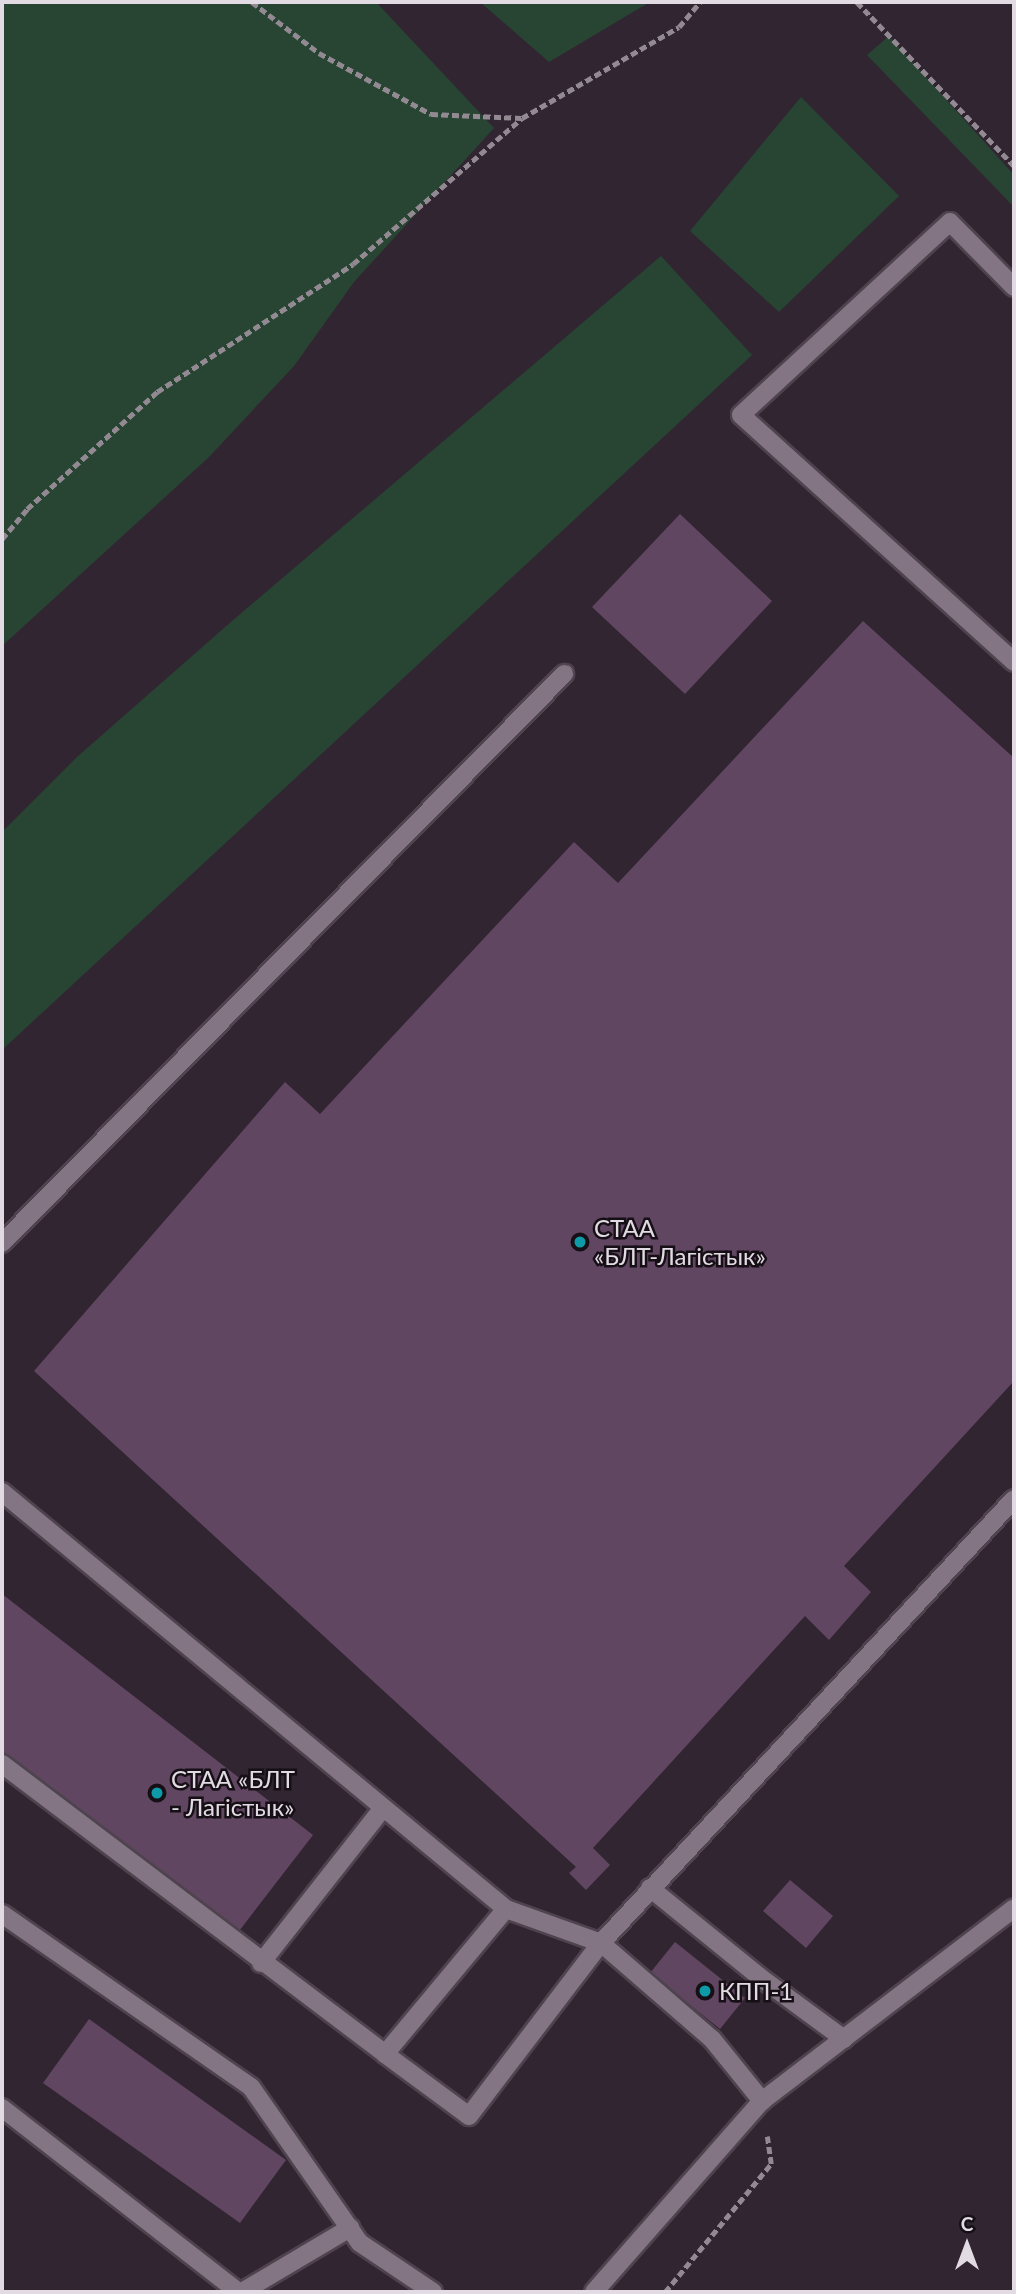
<!DOCTYPE html>
<meta charset="utf-8">
<style>
body{margin:0}
#map{position:relative;width:1016px;height:2294px;overflow:hidden;background:#312531;font-family:Lato,sans-serif}
div>[style]{position:absolute}
[style*='--x']{left:calc(var(--x)*1px);top:calc(var(--y)*1px);width:calc(var(--w)*1px);rotate:calc(var(--a)*1deg)}
.green>*{inset:0;background:#284533}
.building>*{inset:0;background:#614662}
.path>*{height:4.5px;margin-top:-2.25px;transform-origin:0;background:repeating-linear-gradient(90deg,#938993 0 7px,transparent 0 10.5px)}
.roads{filter:drop-shadow(2px 0 #4e434e) drop-shadow(-2px 0 #4e434e) drop-shadow(0 2px #4e434e) drop-shadow(0 -2px #4e434e)}
.lane>*{height:18px;margin:-9px;padding:0 9px;transform-origin:9px;border-radius:9px;background:#837584}
.street>*{height:18px;margin:-9px;padding:0 9px;transform-origin:9px;border-radius:9px;background:#837584}
.dots>*{width:19px;height:19px;translate:-50% -50%;box-sizing:border-box;border:4px solid #161016;border-radius:50%}
span{translate:-50% -50%;white-space:nowrap;text-align:center;line-height:1.15;-webkit-text-stroke:5px #161016;paint-order:stroke}
.poi-label{font-size:24px;color:#e3dbe3}
.left{translate:0 -50%;text-align:left}
.frame{position:absolute;inset:0;border:4px solid #e3dbe3;pointer-events:none}
.north{position:absolute;left:932px;top:2210px;width:70px;height:70px;-webkit-text-stroke:5px #161016;paint-order:stroke;rotate:0deg;font-size:19px;font-weight:700;line-height:28px;text-align:center;color:#e3dbe3}
.north::after{content:'';display:block;margin:auto;width:24px;height:32px;background:#e3dbe3;clip-path:polygon(50% 0,100% 100%,50% 72%,0 100%)}
</style>
<div id="map">
<div class="green">
<i style="clip-path:polygon(2px 2px,376px 2px,494px 128px,354px 282px,294px 366px,209px 457px,2px 646px)"></i>
<i style="clip-path:polygon(480px 2px,650px 2px,549px 62px)"></i>
<i style="clip-path:polygon(889px 36px,1014px 175px,1014px 207px,867px 55px)"></i>
<i style="clip-path:polygon(801px 97px,899px 196px,779px 312px,690px 231px)"></i>
<i style="clip-path:polygon(661px 256px,752px 355px,2px 1050px,2px 832px,77px 757px,232px 621px)"></i>
</div>
<div class="building">
<i style="clip-path:polygon(680px 514px,772px 601px,685px 694px,592px 607px)"></i>
<i style="clip-path:polygon(863px 621px,1014px 758px,1014px 1381px,844px 1566px,871px 1592px,829px 1640px,805px 1616px,593px 1848px,610px 1865px,586px 1890px,569px 1873px,576px 1867px,34px 1371px,285px 1082px,320px 1114px,574px 842px,618px 883px)"></i>
<i style="clip-path:polygon(2px 1594px,313px 1835px,236px 1935px,2px 1751px)"></i>
<i style="clip-path:polygon(790px 1880px,833px 1916px,806px 1948px,763px 1911px)"></i>
<i style="clip-path:polygon(675px 1942px,745px 1998px,720px 2029px,650px 1973px)"></i>
<i style="clip-path:polygon(89px 2019px,286px 2160px,240px 2223px,43px 2083px)"></i>
</div>
<div class="path">
<i style="--x:252;--y:2;--w:84;--a:37.3"></i>
<i style="--x:319;--y:53;--w:128;--a:28.6"></i>
<i style="--x:431;--y:114;--w:90;--a:2.5"></i>
<i style="--x:857;--y:2;--w:227;--a:46.2"></i>
<i style="--x:2;--y:539;--w:39;--a:-50"></i>
<i style="--x:27;--y:509;--w:175;--a:-42"></i>
<i style="--x:157;--y:392;--w:234;--a:-33.1"></i>
<i style="--x:353;--y:264;--w:223;--a:-40.8"></i>
<i style="--x:522;--y:118;--w:181;--a:-30.1"></i>
<i style="--x:679;--y:27;--w:33;--a:-50"></i>
<i style="--x:665;--y:2292;--w:166;--a:-50.4"></i>
<i style="--x:771;--y:2164;--w:28;--a:-98"></i>
</div>
<div class="roads">
<div class="lane">
<i style="--x:1014;--y:287;--w:91;--a:-134.6"></i>
<i style="--x:950;--y:222;--w:284;--a:137.3"></i>
<i style="--x:741;--y:415;--w:368;--a:42.1"></i>
<i style="--x:2;--y:1243;--w:800;--a:-45.35"></i>
<i style="--x:2;--y:1492;--w:654;--a:39.6"></i>
<i style="--x:506;--y:1909;--w:101;--a:19.7"></i>
<i style="--x:601;--y:1943;--w:147;--a:40.9"></i>
<i style="--x:712;--y:2039;--w:80;--a:51.1"></i>
<i style="--x:2;--y:1764;--w:480;--a:37.1"></i>
<i style="--x:385;--y:2054;--w:189;--a:-50.2"></i>
<i style="--x:650;--y:1888;--w:143;--a:39"></i>
<i style="--x:761;--y:1978;--w:103;--a:36.3"></i>
<i style="--x:2;--y:1914;--w:303;--a:34.8"></i>
<i style="--x:251;--y:2087;--w:190;--a:55.1"></i>
<i style="--x:360;--y:2243;--w:88;--a:33.9"></i>
<i style="--x:261;--y:1963;--w:197;--a:-51.8"></i>
<i style="--x:385;--y:2054;--w:104;--a:36.4"></i>
<i style="--x:469;--y:2116;--w:218;--a:-52.7"></i>
<i style="--x:601;--y:1943;--w:606;--a:-47.07"></i>
<i style="--x:2;--y:2108;--w:299;--a:37.9"></i>
<i style="--x:242;--y:2292;--w:126;--a:-30.7"></i>
</div>
<div class="street">
<i style="--x:594;--y:2292;--w:254;--a:-48.7"></i>
<i style="--x:762;--y:2101;--w:317;--a:-37.4"></i>
</div>
</div>
<div class="dots">
<i style="left:580px;top:1242px;background:#0f9aa8"></i>
<i style="left:157px;top:1793px;background:#0f9aa8"></i>
<i style="left:705px;top:1991px;background:#0f9aa8"></i>
</div>
<div class="poi-label">
<span class="left" style="left:594px;top:1242px">СТАА<br>«БЛТ-Лагістык»</span>
<span class="left" style="left:171px;top:1793px">СТАА «БЛТ<br>- Лагістык»</span>
<span class="left" style="left:719px;top:1991px">КПП-1</span>
</div>
<div class="frame"></div>
<div class="north">С</div>
</div>
